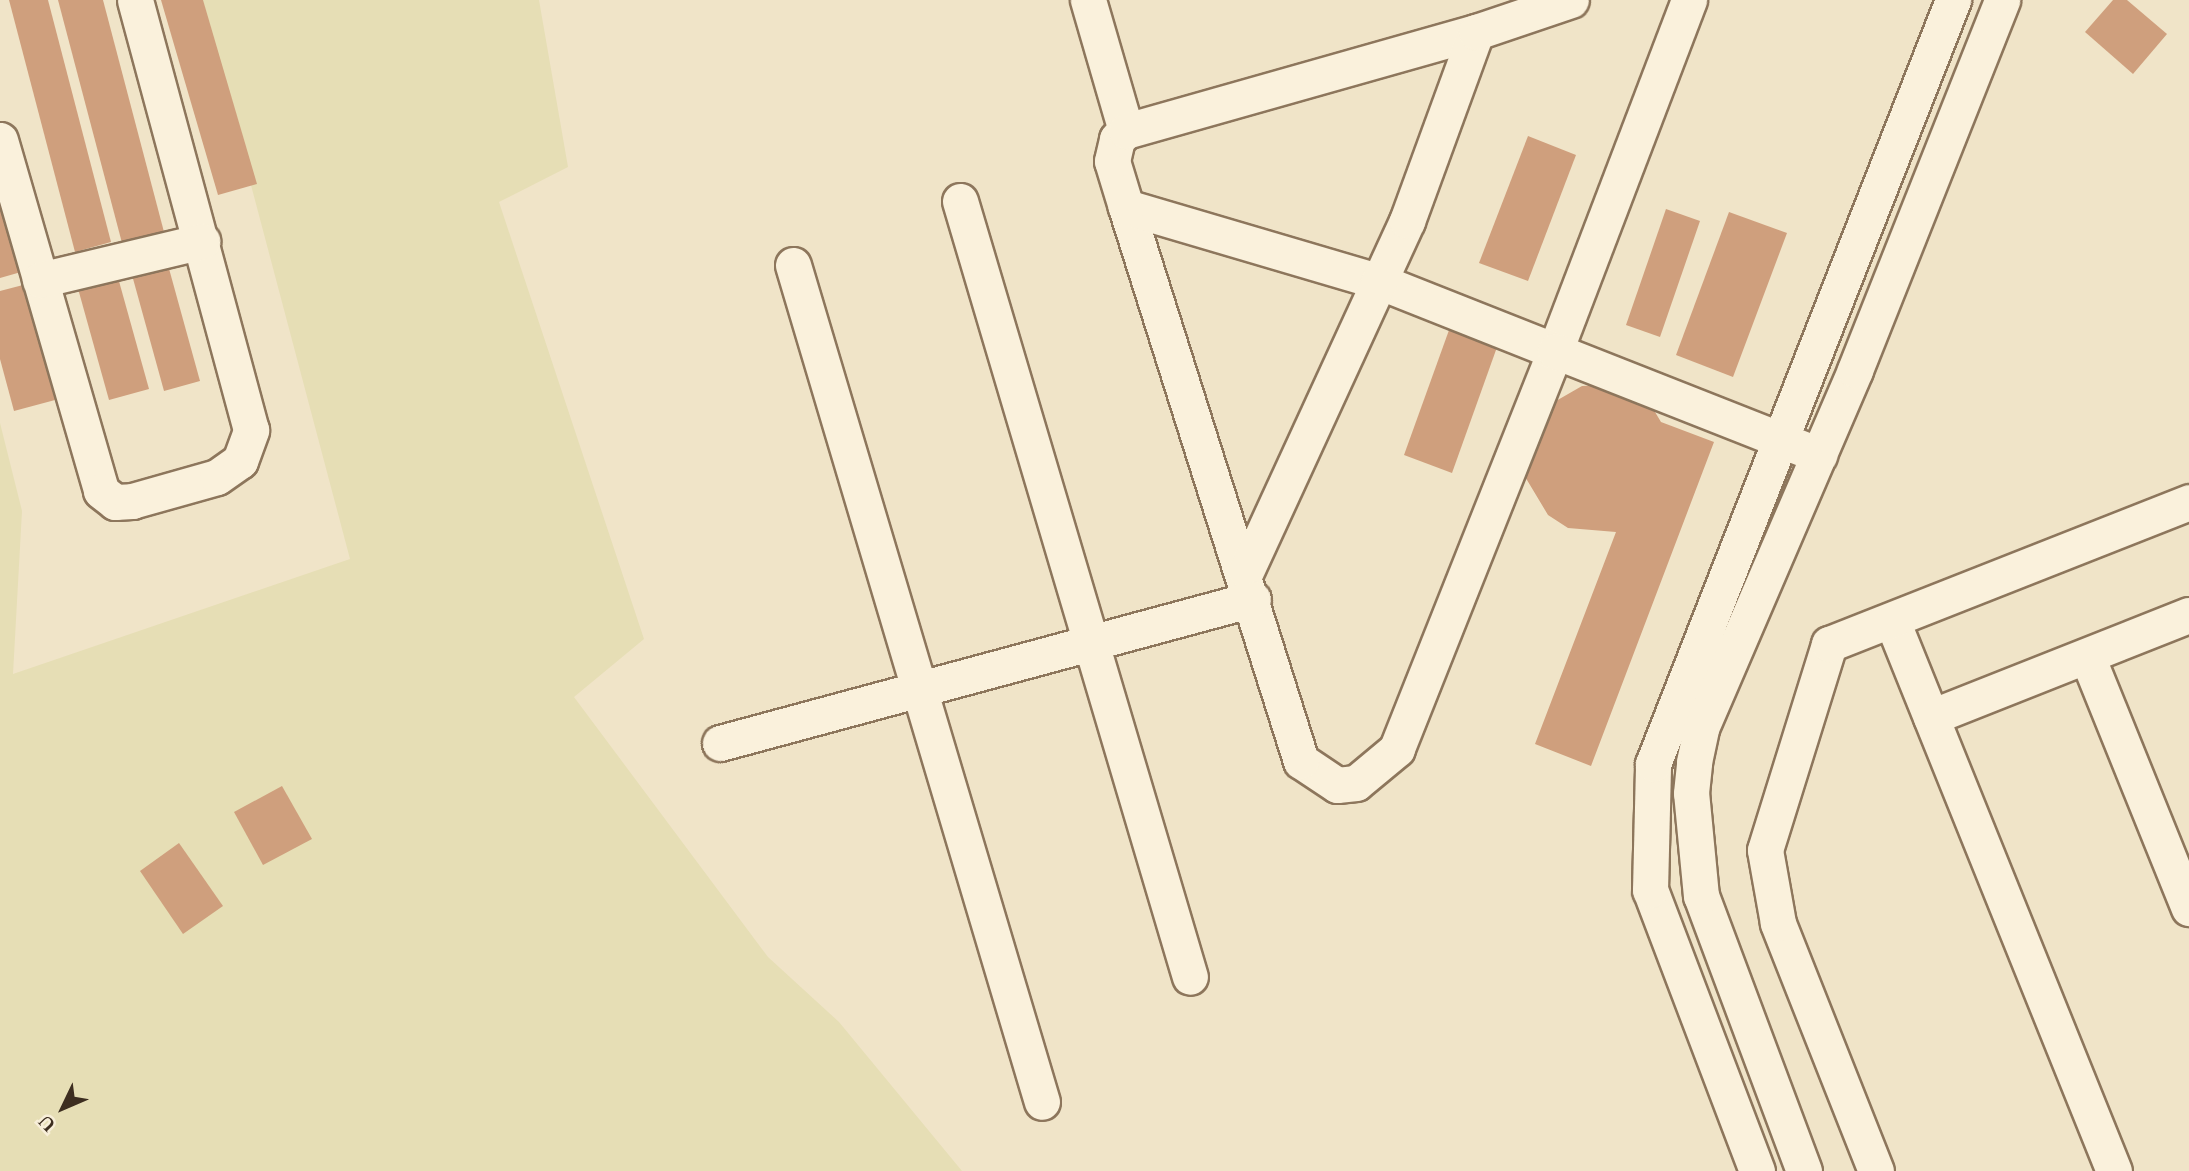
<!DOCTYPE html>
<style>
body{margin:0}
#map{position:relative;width:2189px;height:1171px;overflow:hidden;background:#f0e4c8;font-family:Spectral,serif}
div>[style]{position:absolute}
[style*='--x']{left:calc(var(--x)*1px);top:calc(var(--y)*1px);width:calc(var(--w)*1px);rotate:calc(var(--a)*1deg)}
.farmland>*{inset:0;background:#e6deb5}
.building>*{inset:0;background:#cf9f7d}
.roads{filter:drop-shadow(2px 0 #8d765c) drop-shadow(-2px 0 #8d765c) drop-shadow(0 2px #8d765c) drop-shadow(0 -2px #8d765c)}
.minor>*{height:35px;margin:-17.5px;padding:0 17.5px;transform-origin:17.5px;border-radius:17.5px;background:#faf1dc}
span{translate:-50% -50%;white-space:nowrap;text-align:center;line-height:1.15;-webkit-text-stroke:5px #f7eed8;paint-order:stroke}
.north{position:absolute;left:28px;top:1073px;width:70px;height:70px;-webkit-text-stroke:5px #f7eed8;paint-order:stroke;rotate:226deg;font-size:19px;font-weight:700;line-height:28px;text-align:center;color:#3d2e20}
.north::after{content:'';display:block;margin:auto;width:24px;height:32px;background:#3d2e20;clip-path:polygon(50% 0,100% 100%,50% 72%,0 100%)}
</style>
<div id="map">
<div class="farmland">
<i style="clip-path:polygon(202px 0,539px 0,568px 167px,499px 202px,644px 639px,574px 697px,768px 957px,839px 1022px,962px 1171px,0 1171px,0 423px,22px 511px,13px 674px,350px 559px)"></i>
</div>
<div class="building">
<i style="clip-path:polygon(9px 0,48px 0,111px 242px,75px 252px)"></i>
<i style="clip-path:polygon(58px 0,103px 0,164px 232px,122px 243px)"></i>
<i style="clip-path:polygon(161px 0,203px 0,257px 184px,218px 195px)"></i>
<i style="clip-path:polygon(2113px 0,2127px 0,2167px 34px,2133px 74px,2085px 32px)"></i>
<i style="clip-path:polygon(1528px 136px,1576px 155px,1528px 281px,1479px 263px)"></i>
<i style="clip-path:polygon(0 199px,21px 272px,0 278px)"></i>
<i style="clip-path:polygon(1666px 209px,1700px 221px,1660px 337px,1626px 325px)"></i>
<i style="clip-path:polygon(1729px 212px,1787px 233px,1733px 377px,1676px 355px)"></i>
<i style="clip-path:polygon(168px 265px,200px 381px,164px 391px,132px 275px)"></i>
<i style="clip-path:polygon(117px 274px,149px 389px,109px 400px,77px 285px)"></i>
<i style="clip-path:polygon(23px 285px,55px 400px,14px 411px,0 359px,0 291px)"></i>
<i style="clip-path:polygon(1453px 319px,1501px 336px,1452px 473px,1404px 455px)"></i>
<i style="clip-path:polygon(1606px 385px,1652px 407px,1661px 422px,1714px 442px,1591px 766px,1535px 744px,1616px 532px,1568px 528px,1548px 515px,1524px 475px,1542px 409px,1582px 386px)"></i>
<i style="clip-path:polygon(282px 786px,312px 839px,263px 865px,234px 812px)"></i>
<i style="clip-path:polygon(179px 843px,223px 906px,183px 934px,140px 871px)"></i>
</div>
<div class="roads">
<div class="minor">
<i style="--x:1088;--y:0;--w:136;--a:73.8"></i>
<i style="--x:1689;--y:0;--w:376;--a:110.9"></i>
<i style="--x:1555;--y:351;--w:428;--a:111.7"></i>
<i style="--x:1397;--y:749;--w:53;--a:140.3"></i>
<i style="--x:1356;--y:783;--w:19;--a:174"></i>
<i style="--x:1337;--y:785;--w:43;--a:-146.3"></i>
<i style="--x:1301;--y:761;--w:581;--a:-107.53"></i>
<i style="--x:1126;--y:207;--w:263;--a:16.4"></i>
<i style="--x:1378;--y:281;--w:190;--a:21.6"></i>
<i style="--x:1555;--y:351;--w:284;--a:21.5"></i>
<i style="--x:0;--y:140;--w:365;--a:73.9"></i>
<i style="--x:101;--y:491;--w:18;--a:38"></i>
<i style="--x:115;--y:502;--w:17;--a:-3"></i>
<i style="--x:132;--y:501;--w:88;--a:-15.8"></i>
<i style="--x:217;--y:477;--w:28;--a:-35"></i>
<i style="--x:240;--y:461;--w:33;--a:-70"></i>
<i style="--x:251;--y:430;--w:445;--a:-105.1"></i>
<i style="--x:960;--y:201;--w:809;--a:73.49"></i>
<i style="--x:1126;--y:207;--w:48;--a:-106.9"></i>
<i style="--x:1112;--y:161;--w:23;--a:-77"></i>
<i style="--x:1117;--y:139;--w:12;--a:-42"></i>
<i style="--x:1126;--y:131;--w:364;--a:-15.8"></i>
<i style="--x:793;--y:265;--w:873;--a:73.43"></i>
<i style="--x:40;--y:280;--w:167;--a:-13.5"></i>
<i style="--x:1246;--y:571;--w:385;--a:-65.3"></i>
<i style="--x:1407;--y:221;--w:201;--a:-69.9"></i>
<i style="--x:1476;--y:32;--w:100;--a:-18.6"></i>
<i style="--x:1893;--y:623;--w:591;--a:68.04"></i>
<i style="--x:2087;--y:656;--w:272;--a:68"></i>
<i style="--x:1931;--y:717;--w:277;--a:-21.6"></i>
<i style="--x:720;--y:743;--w:552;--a:-15.12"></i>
<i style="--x:1757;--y:1171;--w:301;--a:-110.8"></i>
<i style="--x:1650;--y:890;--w:126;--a:-88.6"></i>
<i style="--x:1653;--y:764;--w:821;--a:-68.56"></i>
<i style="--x:1804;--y:1171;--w:294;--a:-110.5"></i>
<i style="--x:1701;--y:896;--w:103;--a:-95.5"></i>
<i style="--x:1691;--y:793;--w:31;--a:-84"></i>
<i style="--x:1694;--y:762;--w:35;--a:-78"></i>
<i style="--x:1701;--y:728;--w:390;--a:-66.7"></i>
<i style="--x:1855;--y:370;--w:398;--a:-68.3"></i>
<i style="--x:1876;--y:1171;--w:267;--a:-111.6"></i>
<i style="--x:1778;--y:923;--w:74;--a:-100.1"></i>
<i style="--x:1765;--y:850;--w:216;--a:-72.7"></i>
<i style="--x:1829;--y:644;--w:387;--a:-21.5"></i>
</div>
</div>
<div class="north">U</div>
</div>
